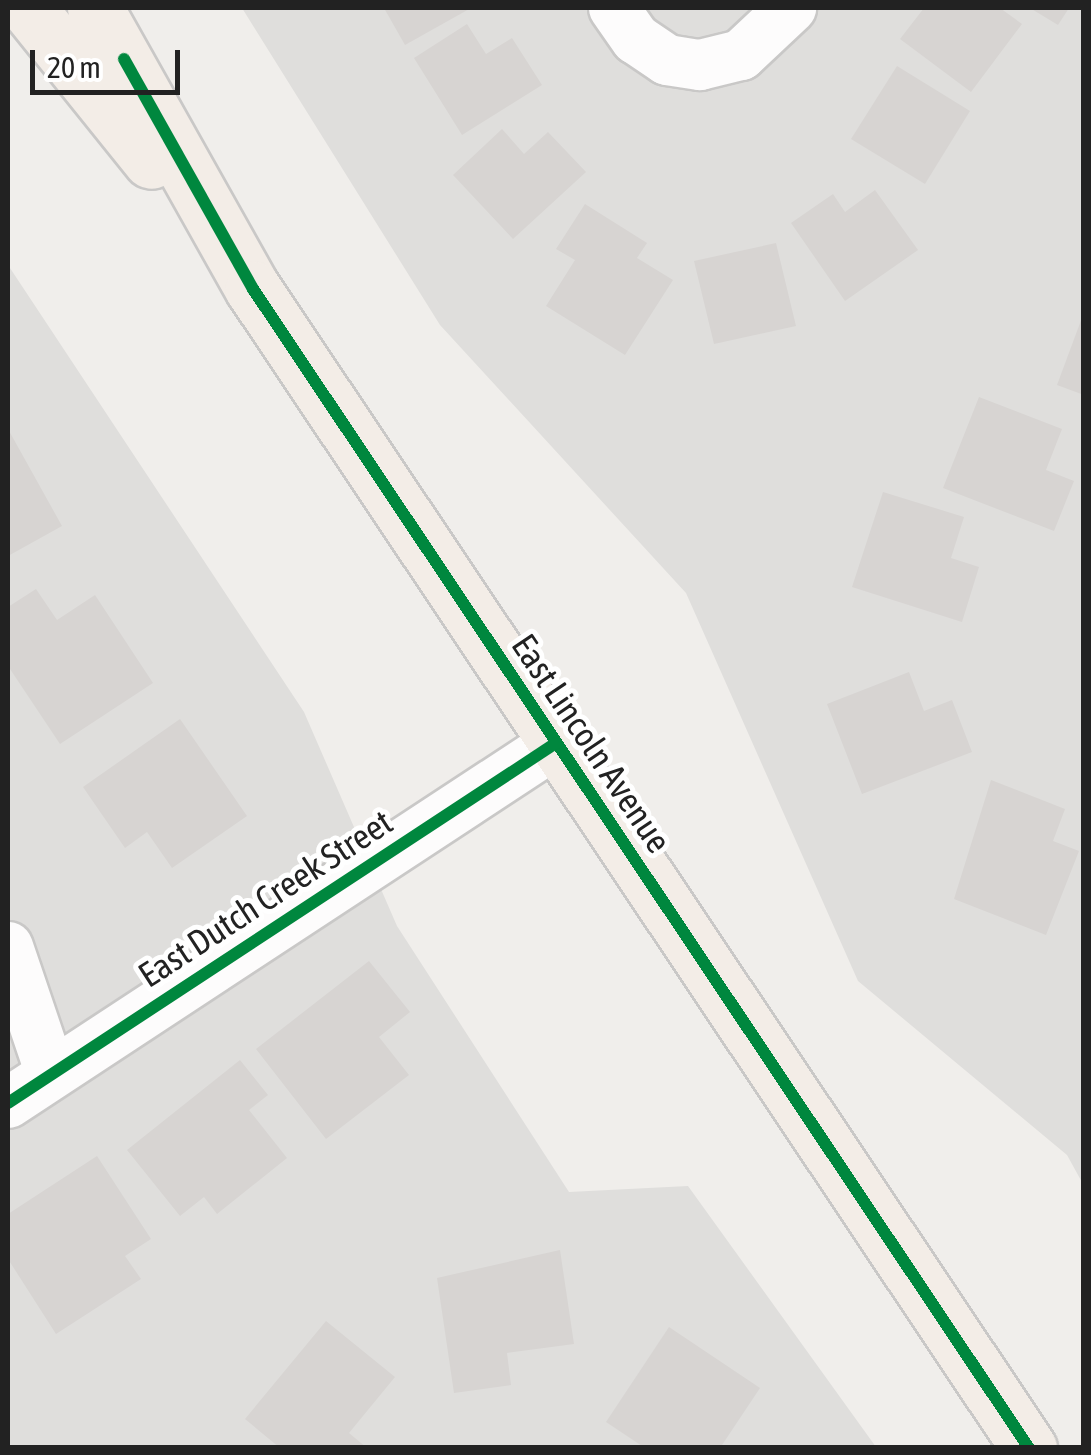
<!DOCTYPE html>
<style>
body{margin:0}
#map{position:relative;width:1091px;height:1455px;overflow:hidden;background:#f0eeeb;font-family:"Asap Condensed",sans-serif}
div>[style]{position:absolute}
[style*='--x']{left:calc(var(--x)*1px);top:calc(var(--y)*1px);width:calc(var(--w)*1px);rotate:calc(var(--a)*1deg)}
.residential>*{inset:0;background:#dfdedc}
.building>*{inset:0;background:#d7d4d2}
.roads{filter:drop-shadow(2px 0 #c9c8c7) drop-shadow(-2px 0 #c9c8c7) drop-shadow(0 2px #c9c8c7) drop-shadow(0 -2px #c9c8c7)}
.minor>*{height:50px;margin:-25px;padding:0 25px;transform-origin:25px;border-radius:25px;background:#fdfcfc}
.primary>*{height:55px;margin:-27.5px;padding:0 27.5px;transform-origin:27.5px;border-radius:27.5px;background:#f3ede7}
.cycleway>*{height:12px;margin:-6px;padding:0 6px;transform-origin:6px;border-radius:6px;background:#00873e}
span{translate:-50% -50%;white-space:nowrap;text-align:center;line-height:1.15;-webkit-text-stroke:10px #fff;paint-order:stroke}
.street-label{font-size:35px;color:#222}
.frame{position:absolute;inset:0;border:10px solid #222;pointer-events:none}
.scale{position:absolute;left:30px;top:50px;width:150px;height:45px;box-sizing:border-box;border:5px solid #222;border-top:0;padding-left:12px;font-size:30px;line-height:35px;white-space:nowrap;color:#222;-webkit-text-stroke:8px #fff;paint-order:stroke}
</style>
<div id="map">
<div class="residential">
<i style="clip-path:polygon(242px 8px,1083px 8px,1083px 1184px,1067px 1155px,858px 981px,686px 593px,440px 325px)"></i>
<i style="clip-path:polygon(8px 265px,304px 712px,397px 926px,569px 1192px,688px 1186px,876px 1447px,8px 1447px)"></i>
</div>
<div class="building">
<i style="clip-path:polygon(384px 8px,471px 8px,405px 45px)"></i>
<i style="clip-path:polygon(924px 8px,1000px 8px,1022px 24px,971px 92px,900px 39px)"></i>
<i style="clip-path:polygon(1030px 8px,1069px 8px,1058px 25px)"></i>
<i style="clip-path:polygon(467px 24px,486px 54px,512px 38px,542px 85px,462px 135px,414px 58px)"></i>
<i style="clip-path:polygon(897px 66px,970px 111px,925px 184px,851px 139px)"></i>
<i style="clip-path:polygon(502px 129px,524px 154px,548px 132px,586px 172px,513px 239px,453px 175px)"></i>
<i style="clip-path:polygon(875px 190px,918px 250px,845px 301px,791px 223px,833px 194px,845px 212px)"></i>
<i style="clip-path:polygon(585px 204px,647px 243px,637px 258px,673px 280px,625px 355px,546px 306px,575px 260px,556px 249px)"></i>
<i style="clip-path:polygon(776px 243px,796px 326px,714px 344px,694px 261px)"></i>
<i style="clip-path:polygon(1083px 315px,1084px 315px,1084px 395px,1057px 385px)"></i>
<i style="clip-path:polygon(979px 397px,1062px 429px,1046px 470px,1074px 481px,1054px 531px,943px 488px)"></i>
<i style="clip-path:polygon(8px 429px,62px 526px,8px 556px)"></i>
<i style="clip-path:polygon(883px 492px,964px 517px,951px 558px,979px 567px,962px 622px,852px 587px)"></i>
<i style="clip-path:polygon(36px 589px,57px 620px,95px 595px,153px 683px,60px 744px,8px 666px,8px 607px)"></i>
<i style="clip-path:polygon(909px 672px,924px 711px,952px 700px,972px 752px,862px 794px,827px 704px)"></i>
<i style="clip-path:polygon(180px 719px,247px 816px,172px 868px,147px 832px,125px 848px,83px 787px)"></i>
<i style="clip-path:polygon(991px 780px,1065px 809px,1053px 841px,1079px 851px,1046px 935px,954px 899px)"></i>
<i style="clip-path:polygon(369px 961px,410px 1012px,379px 1037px,409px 1075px,326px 1139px,256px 1049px)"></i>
<i style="clip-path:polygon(240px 1060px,268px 1095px,249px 1110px,287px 1158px,217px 1214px,204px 1197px,180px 1216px,127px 1150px)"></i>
<i style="clip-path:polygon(97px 1156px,151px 1239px,125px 1256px,141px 1279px,56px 1334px,8px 1259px,8px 1214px)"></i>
<i style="clip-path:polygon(560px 1250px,574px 1344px,507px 1353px,511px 1385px,454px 1393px,437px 1278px)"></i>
<i style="clip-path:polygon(326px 1321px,395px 1377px,349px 1433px,367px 1448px,280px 1448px,245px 1419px)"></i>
<i style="clip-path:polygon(669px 1327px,760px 1388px,720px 1448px,645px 1448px,606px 1422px)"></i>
</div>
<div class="roads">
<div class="minor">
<i style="--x:614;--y:8;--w:38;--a:55"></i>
<i style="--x:636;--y:39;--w:37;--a:34"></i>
<i style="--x:667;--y:60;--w:33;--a:9"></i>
<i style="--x:700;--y:65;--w:42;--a:-13.7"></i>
<i style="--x:741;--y:55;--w:69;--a:-43.2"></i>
<i style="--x:8;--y:947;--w:134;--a:71.3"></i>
<i style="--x:8;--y:1103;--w:656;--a:-33.3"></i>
</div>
<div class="primary">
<i style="--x:28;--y:8;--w:196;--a:51.2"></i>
<i style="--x:95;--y:8;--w:322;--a:60.7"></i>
<i style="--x:253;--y:289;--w:1395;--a:56.2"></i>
</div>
</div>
<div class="cycleway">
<i style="--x:124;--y:59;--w:264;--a:60.7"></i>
<i style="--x:253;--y:289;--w:1395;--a:56.2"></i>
<i style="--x:8;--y:1103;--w:656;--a:-33.3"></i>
</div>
<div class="street-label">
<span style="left:592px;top:743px;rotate:56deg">East Lincoln Avenue</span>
<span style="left:265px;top:898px;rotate:-33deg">East Dutch Creek Street</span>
</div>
<div class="frame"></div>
<div class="scale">20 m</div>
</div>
